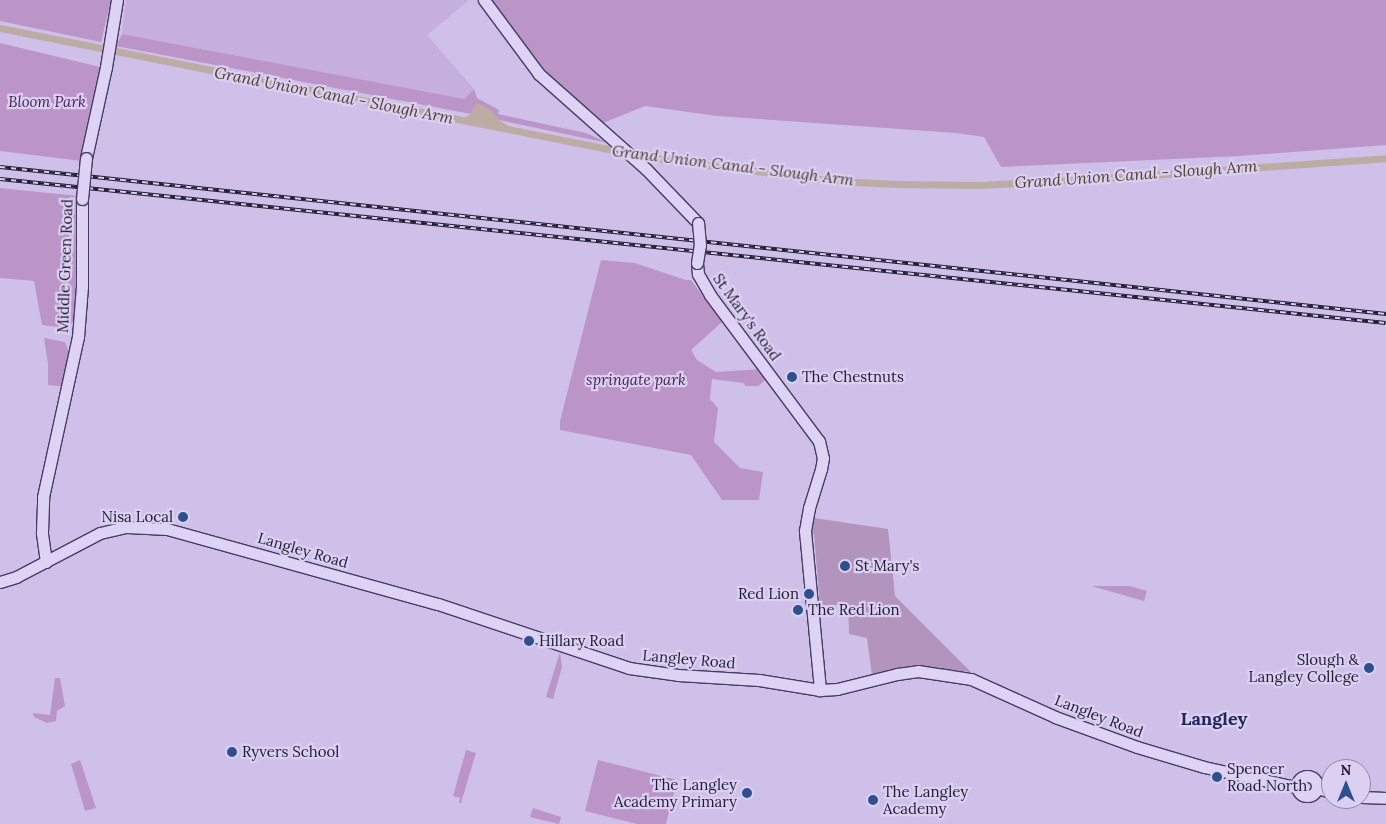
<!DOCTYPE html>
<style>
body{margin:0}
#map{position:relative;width:1386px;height:824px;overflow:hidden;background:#cfc0ea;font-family:Lora,serif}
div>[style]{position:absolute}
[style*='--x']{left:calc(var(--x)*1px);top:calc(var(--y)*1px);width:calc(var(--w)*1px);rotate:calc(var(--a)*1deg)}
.farmland>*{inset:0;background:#c6aedf}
.green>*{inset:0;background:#bb95c7}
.cemetery>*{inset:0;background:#b294bc}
.water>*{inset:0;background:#bcaca3}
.canal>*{height:7px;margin:-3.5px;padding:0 3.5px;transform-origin:3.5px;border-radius:3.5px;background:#bcaca3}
.roads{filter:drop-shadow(1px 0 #433d63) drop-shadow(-1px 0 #433d63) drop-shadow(0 1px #433d63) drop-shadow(0 -1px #433d63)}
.secondary>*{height:11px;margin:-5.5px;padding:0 5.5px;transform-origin:5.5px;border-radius:5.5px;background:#dfd3f5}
.secondary>.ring{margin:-5.5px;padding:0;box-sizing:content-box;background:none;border:11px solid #dfd3f5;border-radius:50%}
.rail>*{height:4px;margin-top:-2px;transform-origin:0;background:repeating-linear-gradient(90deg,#dbcff2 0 5.5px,#201d32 0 11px);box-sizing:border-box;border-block:1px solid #201d32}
.bridges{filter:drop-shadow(1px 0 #433d63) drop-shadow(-1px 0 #433d63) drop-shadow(0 1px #433d63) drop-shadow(0 -1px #433d63)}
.secondary-bridge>*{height:11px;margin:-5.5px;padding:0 5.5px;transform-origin:5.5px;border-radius:5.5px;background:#dfd3f5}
.dots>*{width:14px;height:14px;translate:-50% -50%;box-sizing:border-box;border:2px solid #dbcff2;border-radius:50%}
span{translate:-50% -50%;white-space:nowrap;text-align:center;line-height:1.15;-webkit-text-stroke:4.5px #dbcff2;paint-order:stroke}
.park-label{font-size:15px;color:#49254d;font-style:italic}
.street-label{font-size:15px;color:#201d32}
.poi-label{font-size:15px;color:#201d32}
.left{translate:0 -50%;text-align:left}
.right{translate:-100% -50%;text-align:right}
.water-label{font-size:16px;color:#51422d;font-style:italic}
.quarter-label{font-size:18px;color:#20285b;font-weight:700}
.north{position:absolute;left:1321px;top:759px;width:50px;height:50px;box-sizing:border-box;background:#dbcff2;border:1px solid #9088a5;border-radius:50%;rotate:0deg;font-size:14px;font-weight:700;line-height:20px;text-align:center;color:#201d32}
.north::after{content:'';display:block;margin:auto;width:18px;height:22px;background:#2e508c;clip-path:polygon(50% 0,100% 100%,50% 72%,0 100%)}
</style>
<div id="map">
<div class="farmland">
<i style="clip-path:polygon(126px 0,469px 0,427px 35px,474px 89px,464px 99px,122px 34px)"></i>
</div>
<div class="green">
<i style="clip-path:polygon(0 0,111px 0,101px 42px,0 21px)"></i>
<i style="clip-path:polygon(491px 0,1386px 0,1386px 145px,1239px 156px,1001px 167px,984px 137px,956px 133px,717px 116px,645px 106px,603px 123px,542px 69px)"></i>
<i style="clip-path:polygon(122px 34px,464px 99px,474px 89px,477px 98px,499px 110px,498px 114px,586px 133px,608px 143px,499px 120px,476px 106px,471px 114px,116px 46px)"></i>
<i style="clip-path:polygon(0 43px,100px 67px,102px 72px,82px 161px,0 151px)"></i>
<i style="clip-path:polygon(0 188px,78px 196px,77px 318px,66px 328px,42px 325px,34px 281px,0 278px)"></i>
<i style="clip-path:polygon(601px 260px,635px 263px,686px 280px,691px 280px,722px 322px,691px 350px,697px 360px,716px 372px,761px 369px,768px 378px,758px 386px,745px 386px,744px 383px,712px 379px,710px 399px,718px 408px,714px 442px,740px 468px,763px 472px,759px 500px,722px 500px,691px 455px,560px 430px,560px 421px)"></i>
<i style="clip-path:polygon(44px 338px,65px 342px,73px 362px,66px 387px,48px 385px,48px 364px)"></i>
<i style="clip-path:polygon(1091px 586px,1130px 586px,1147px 591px,1144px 601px)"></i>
<i style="clip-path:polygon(560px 652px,562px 667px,553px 699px,546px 697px)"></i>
<i style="clip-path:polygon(55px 678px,60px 678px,65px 706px,57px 711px,56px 721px,47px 723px,34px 717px,33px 713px,50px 715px)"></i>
<i style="clip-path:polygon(466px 750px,476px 753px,461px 803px,459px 803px,460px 798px,453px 796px)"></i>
<i style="clip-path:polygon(80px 760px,96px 808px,85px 811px,71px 764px)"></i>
<i style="clip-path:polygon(598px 760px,677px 780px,666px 824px,637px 824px,585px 811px)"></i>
<i style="clip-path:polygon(533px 808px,561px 817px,559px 824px,530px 817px)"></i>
</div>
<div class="cemetery">
<i style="clip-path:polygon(814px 518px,888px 529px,895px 596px,971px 672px,915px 666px,896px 668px,872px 675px,867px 638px,849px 634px,848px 605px,820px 605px,814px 534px,812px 533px)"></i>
</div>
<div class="water">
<i style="clip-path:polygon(477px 103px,491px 110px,499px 120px,514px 130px,461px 120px,471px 114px)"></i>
</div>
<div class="canal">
<i style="--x:0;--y:28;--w:666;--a:11.26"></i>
<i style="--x:653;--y:158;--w:183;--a:7.2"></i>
<i style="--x:835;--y:181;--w:62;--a:2.8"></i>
<i style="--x:897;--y:184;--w:84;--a:0.7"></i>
<i style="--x:981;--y:185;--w:142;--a:-3.2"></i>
<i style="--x:1123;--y:177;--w:264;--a:-4.1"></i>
</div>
<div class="roads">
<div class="secondary">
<i style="--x:484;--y:0;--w:92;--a:53.4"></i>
<i style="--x:539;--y:74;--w:143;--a:41.6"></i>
<i style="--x:646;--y:169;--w:75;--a:46.1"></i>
<i style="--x:86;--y:158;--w:93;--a:-77.6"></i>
<i style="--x:106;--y:67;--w:68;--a:-80.7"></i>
<i style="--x:697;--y:263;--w:11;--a:85"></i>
<i style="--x:698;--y:274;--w:24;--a:60"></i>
<i style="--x:710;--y:295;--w:182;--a:53.3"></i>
<i style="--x:819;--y:441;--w:17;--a:77"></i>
<i style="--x:823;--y:458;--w:11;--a:100"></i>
<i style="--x:821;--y:469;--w:41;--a:107.1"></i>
<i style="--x:809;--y:508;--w:23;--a:100"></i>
<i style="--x:805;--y:531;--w:160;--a:84.6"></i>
<i style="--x:46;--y:562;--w:30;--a:-98"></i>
<i style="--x:42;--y:532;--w:35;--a:-88"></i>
<i style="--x:43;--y:497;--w:164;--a:-77.7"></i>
<i style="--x:78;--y:337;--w:51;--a:-85.5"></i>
<i style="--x:82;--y:286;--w:87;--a:-90"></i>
<i style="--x:0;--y:582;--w:17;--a:-17"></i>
<i style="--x:16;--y:577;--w:95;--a:-27.6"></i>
<i style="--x:100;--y:533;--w:28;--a:-13"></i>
<i style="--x:127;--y:527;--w:40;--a:2.9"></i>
<i style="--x:167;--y:529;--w:281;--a:15.5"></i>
<i style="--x:438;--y:604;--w:201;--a:18.5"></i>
<i style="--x:629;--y:668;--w:49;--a:8.1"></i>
<i style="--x:678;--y:675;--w:81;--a:3.5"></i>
<i style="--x:759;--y:680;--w:62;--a:9.3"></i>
<i style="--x:820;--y:690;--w:17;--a:-3"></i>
<i style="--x:837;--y:689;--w:62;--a:-14"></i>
<i style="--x:897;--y:674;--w:21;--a:-8"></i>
<i style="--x:918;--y:671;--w:54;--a:8.6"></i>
<i style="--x:971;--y:679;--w:92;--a:24.3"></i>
<i style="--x:1055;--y:717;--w:87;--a:20.1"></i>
<i style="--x:1137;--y:747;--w:70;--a:16.6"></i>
<i style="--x:1204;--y:767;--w:94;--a:12.3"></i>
<i class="ring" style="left:1297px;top:776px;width:9px;height:9px"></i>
<i style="--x:1317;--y:788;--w:15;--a:16"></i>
<i style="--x:1361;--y:797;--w:25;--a:2"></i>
</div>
</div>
<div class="rail">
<i style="--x:0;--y:167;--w:1394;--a:6.05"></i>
<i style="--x:0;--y:179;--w:1393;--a:5.93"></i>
</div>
<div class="bridges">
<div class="secondary-bridge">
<i style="--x:82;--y:199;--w:41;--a:-84.4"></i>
<i style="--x:697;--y:263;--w:18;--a:-81"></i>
<i style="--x:700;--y:245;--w:22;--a:-95"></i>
</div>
</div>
<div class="dots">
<i style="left:792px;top:377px;background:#2e508c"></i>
<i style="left:183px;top:517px;background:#2e508c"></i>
<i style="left:845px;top:566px;background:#2e508c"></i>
<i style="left:809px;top:594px;background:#2e508c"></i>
<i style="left:798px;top:610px;background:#2e508c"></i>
<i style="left:529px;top:641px;background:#2e508c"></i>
<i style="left:1369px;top:668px;background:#2e508c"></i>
<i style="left:232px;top:752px;background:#2e508c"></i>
<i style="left:1217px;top:777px;background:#2e508c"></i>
<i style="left:747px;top:793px;background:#2e508c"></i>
<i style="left:873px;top:800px;background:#2e508c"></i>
</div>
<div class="park-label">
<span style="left:47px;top:102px">Bloom Park</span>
<span style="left:636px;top:380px">springate park</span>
</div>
<div class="street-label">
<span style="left:65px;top:266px;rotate:-88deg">Middle Green Road</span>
<span style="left:747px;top:317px;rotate:54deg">St Mary's Road</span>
<span style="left:303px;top:550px;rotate:16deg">Langley Road</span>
<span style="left:689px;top:659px;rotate:5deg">Langley Road</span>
<span style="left:1099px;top:716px;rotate:21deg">Langley Road</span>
</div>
<div class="poi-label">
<span class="left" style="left:802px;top:377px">The Chestnuts</span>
<span class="right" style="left:173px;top:517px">Nisa Local</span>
<span class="left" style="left:855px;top:566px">St Mary's</span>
<span class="right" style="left:799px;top:594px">Red Lion</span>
<span class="left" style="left:808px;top:610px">The Red Lion</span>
<span class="left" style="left:539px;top:641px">Hillary Road</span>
<span class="right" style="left:1359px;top:668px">Slough &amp;<br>Langley College</span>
<span class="left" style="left:242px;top:752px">Ryvers School</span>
<span class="left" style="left:1227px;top:777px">Spencer<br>Road North</span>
<span class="right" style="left:737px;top:793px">The Langley<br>Academy Primary</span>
<span class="left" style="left:883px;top:800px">The Langley<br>Academy</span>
</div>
<div class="water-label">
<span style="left:334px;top:95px;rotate:11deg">Grand Union Canal - Slough Arm</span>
<span style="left:733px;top:165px;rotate:7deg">Grand Union Canal - Slough Arm</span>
<span style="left:1136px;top:174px;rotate:-4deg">Grand Union Canal - Slough Arm</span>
</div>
<div class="quarter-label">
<span style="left:1214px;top:719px">Langley</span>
</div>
<div class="north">N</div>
</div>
